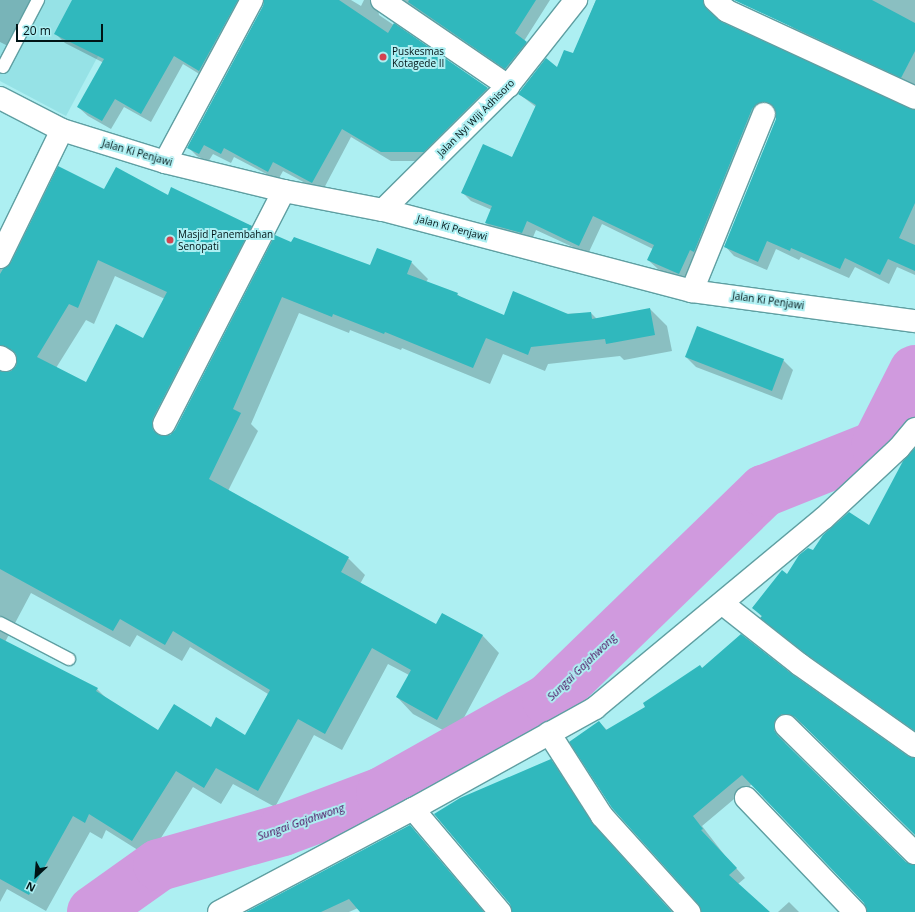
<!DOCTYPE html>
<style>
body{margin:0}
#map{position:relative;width:915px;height:912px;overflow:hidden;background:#adeff2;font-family:"Open Sans",sans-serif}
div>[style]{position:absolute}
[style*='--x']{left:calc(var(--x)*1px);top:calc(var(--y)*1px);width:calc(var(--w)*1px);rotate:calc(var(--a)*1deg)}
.built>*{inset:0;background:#96e2e6}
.shadow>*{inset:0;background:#0003}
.river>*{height:52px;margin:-26px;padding:0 26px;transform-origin:26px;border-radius:26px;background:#d09ade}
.building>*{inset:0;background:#30b8bd}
.roads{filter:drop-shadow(1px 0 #5f9fa2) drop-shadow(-1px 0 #5f9fa2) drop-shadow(0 1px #5f9fa2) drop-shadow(0 -1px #5f9fa2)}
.lane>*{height:12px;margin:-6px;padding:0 6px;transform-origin:6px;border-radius:6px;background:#fff}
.street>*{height:22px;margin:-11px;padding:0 11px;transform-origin:11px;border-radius:11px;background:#fff}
.secondary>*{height:22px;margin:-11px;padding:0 11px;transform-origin:11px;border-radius:11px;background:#fff}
.dots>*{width:11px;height:11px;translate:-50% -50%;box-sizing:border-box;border:2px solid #adeff2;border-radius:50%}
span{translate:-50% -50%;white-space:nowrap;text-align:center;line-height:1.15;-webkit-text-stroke:4px #adeff2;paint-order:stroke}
.poi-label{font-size:10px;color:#001416}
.left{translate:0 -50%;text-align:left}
.street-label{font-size:10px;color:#001416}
.water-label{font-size:11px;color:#470056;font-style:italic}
.north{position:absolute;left:16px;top:856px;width:40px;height:40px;-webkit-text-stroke:3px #adeff2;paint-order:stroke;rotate:206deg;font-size:11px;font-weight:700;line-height:16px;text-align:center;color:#001416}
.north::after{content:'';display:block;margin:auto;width:14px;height:18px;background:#001416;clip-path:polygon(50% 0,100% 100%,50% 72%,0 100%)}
.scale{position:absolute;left:16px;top:24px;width:87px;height:18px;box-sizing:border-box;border:2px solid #001416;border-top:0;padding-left:5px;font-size:12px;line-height:14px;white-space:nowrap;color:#001416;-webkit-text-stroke:3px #adeff2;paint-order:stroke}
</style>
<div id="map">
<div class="built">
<i style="clip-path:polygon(0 0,128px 0,66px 116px,0 81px)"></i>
</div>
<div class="shadow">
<i style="clip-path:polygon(0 0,36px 0,10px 47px,0 42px)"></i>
<i style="clip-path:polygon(73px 0,253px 0,209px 80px,183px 64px,151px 122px,124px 107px,111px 129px,88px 116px,78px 107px,104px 63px,65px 43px,56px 34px)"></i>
<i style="clip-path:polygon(265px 0,351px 0,361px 6px,364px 0,383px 0,378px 9px,379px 15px,488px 89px,497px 97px,433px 161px,391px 161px,351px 137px,322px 192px,283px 171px,278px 180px,234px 157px,231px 163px,213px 154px,208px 162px,197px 156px,188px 147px,264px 6px)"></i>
<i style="clip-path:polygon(401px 0,550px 0,524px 41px,535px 52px,514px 77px)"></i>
<i style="clip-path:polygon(596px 0,669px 0,915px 111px,915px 275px,897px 267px,889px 284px,855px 267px,849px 278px,801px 257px,799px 260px,776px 249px,767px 270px,734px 256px,725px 246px,777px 119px,777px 111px,771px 110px,688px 283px,658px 269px,648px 260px,653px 249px,602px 224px,588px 254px,536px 230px,531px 242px,495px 232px,486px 223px,492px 210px,471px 201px,462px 192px,512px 158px,536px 107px,519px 94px,558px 68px,574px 54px)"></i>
<i style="clip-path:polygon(750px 0,915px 0,915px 88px,801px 36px,792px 27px)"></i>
<i style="clip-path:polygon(evenodd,104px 191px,168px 196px,252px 226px,268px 243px,168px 438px,176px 430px,292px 244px,371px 266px,411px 262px,428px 279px,426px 282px,457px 294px,462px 298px,504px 316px,591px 313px,597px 319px,650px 309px,667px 326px,672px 351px,624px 360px,620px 356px,548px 364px,545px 371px,503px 354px,490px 384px,402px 348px,401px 350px,350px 330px,349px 333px,299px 313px,251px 424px,258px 431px,228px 491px,348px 558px,365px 575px,360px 584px,436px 626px,443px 614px,483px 636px,499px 653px,454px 736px,413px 714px,397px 697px,409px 675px,388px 664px,342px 750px,314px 735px,275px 807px,233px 784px,221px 804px,193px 787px,149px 857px,106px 830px,102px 839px,90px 832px,46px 911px,7px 889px,0 902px,0 247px,11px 257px,6px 270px,104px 191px,115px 276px,165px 299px,144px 339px,87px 384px,56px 368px,86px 320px,94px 324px,115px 276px,104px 191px,18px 361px,16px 367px,12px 372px,4px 374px,6px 367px,11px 362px,18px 361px,104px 191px,31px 593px,130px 647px,137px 635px,182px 661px,190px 647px,268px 694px,246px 736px,211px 728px,158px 731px,108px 700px,97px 689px,5px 642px,31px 593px)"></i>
<i style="clip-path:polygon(686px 357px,783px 360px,793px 370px,782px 400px,696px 367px)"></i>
<i style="clip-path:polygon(915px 449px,915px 732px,817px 663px,771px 627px,753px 607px,813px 552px,869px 527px)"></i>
<i style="clip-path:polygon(700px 666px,703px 669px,791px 675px,907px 757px,915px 759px,915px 834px,805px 726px,800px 723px,793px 723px,783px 732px,783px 739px,786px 745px,906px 863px,915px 866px,915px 912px,868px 912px,865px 903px,752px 784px,702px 826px,726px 857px,745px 878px,738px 884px,769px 912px,702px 912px,702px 909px,599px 722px,608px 731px,647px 708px)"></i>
<i style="clip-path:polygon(550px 760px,560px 769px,602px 835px,672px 912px,513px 912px)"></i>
<i style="clip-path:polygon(410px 826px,484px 912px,362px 912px,358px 908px,349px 912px,248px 912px)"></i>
<i style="clip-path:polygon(789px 902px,799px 912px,778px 912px)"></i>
</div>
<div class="river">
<i style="--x:93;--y:912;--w:81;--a:-35.5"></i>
<i style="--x:159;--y:865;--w:129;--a:-15.8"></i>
<i style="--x:283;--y:830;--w:106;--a:-20.5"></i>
<i style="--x:382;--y:793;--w:190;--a:-29.3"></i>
<i style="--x:548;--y:700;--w:301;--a:-44.1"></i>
<i style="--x:764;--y:491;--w:122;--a:-21.7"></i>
<i style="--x:877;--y:446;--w:84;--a:-63.1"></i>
</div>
<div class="building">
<i style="clip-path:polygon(72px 0,238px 0,199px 71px,174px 56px,141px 114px,115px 99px,102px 121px,77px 107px,104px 59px,54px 34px)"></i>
<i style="clip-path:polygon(264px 0,339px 0,388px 33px,394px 23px,488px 88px,424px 152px,381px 152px,342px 129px,312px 183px,273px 162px,268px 172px,224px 148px,221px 154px,204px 145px,199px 154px,187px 148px,263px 6px)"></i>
<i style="clip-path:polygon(409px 0,536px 0,515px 33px,527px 42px,505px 69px,408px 2px)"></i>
<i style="clip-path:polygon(596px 0,703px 0,707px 9px,722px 22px,915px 110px,915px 203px,899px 238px,915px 245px,915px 271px,888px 259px,880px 275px,845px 258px,840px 269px,791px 248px,790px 251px,767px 241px,758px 262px,724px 247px,776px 119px,776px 113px,774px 107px,769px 103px,763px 102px,757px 104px,752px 109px,694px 252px,690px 250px,679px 274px,647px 260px,654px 245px,593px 216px,579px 246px,527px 221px,522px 233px,485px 223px,492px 206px,461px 193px,483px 144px,512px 157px,536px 105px,518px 94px,546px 58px,557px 67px,564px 50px,573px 53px)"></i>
<i style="clip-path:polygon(734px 0,872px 0,915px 23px,915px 51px,901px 78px)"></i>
<i style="clip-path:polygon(evenodd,58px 166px,104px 189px,116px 167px,168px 195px,171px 187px,252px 226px,153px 418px,152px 424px,153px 430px,159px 435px,165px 436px,170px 435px,175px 430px,275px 235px,291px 242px,294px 237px,370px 265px,377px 248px,412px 261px,407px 274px,458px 293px,457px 295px,504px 315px,513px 291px,568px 314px,591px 312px,592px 319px,650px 308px,655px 335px,606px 344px,605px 339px,531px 347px,528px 355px,486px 338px,473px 368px,385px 332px,384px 334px,333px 314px,332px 317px,282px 297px,233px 409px,241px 413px,209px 479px,349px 557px,341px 572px,436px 624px,442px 613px,483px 635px,437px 720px,396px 697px,411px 670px,372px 648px,325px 734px,298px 719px,258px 791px,216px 768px,204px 788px,176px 771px,132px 841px,89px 814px,85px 823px,73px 816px,29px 895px,0 879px,0 638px,98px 688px,96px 691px,158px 730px,174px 704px,211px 727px,216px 717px,245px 735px,270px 690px,173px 631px,165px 645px,120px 619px,113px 631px,0 569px,0 371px,5px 372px,11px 371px,16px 366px,17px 360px,16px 354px,12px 350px,0 345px,0 274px,3px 269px,11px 262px,58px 166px,98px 260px,167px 292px,143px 338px,116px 324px,86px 382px,37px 357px,69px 304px,78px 308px,98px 260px)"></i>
<i style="clip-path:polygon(697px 326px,784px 359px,772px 391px,685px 357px)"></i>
<i style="clip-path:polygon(915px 448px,915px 731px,806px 654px,760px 618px,762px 616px,752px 608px,782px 570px,787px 574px,799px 555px,808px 548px,813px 550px,823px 535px,849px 512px,869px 525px,903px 461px)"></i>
<i style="clip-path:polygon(741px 634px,792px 674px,908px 756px,915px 758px,915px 835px,795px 717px,789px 714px,782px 714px,777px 718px,774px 723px,774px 730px,777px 735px,906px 862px,915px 865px,915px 912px,867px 912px,864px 903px,742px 775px,693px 816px,703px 829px,701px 830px,737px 868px,729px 875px,770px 912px,701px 912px,698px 904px,612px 808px,569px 742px,599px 721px,606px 730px,645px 707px,643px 703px,700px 665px,702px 668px)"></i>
<i style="clip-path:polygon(551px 759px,593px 824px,672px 912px,512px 912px,510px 904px,434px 814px,460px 798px)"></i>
<i style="clip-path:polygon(410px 825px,484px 912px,360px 912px,349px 899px,321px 912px,246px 912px)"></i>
</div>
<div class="roads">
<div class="lane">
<i style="--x:3;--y:67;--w:76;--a:-62.4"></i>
<i style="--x:0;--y:623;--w:78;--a:27.6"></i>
</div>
<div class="street">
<i style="--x:382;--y:0;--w:153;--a:34.3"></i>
<i style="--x:715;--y:0;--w:16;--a:43"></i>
<i style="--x:727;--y:11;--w:207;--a:24.8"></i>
<i style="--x:165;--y:162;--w:184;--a:-61.8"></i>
<i style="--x:383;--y:210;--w:176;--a:-44.8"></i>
<i style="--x:508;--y:86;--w:110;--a:-51.7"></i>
<i style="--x:0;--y:257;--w:141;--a:-64"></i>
<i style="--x:692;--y:291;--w:191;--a:-67.9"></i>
<i style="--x:0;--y:357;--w:6;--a:31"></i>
<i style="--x:164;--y:424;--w:262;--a:-62.8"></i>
<i style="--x:723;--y:604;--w:97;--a:38.3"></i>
<i style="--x:799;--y:664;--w:142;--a:35.3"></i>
<i style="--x:786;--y:726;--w:181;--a:44.6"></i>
<i style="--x:549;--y:733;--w:98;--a:57.4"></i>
<i style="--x:602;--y:816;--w:130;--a:47.8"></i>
<i style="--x:746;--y:798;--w:158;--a:46.3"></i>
<i style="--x:413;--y:809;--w:135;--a:49.8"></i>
<i style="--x:219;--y:912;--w:220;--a:-28"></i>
<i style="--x:413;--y:809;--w:208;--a:-29"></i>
<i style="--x:595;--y:708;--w:296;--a:-39.7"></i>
<i style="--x:823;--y:519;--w:104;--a:-43.1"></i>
<i style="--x:899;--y:448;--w:25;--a:-50"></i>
</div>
<div class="secondary">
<i style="--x:0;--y:98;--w:70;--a:27.3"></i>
<i style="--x:62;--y:130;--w:108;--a:17.3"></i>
<i style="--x:165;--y:162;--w:122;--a:13.7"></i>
<i style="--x:284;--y:191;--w:101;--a:10.9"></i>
<i style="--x:383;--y:210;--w:319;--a:14.7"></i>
<i style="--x:692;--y:291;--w:225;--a:7.7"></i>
</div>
</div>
<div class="dots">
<i style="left:383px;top:57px;background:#d34350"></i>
<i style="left:170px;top:240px;background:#d34350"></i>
</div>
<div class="poi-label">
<span class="left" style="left:392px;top:57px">Puskesmas<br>Kotagede II</span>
<span class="left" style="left:178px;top:240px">Masjid Panembahan<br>Senopati</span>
</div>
<div class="street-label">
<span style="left:476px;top:118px;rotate:-45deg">Jalan Nyi Wiji Adhisoro</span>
<span style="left:137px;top:153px;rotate:16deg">Jalan Ki Penjawi</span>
<span style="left:452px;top:228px;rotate:15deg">Jalan Ki Penjawi</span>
<span style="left:768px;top:301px;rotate:8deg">Jalan Ki Penjawi</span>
</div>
<div class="water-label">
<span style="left:582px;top:667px;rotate:-44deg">Sungai Gajahwong</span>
<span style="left:301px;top:822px;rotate:-19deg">Sungai Gajahwong</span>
</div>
<div class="north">N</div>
<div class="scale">20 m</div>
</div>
